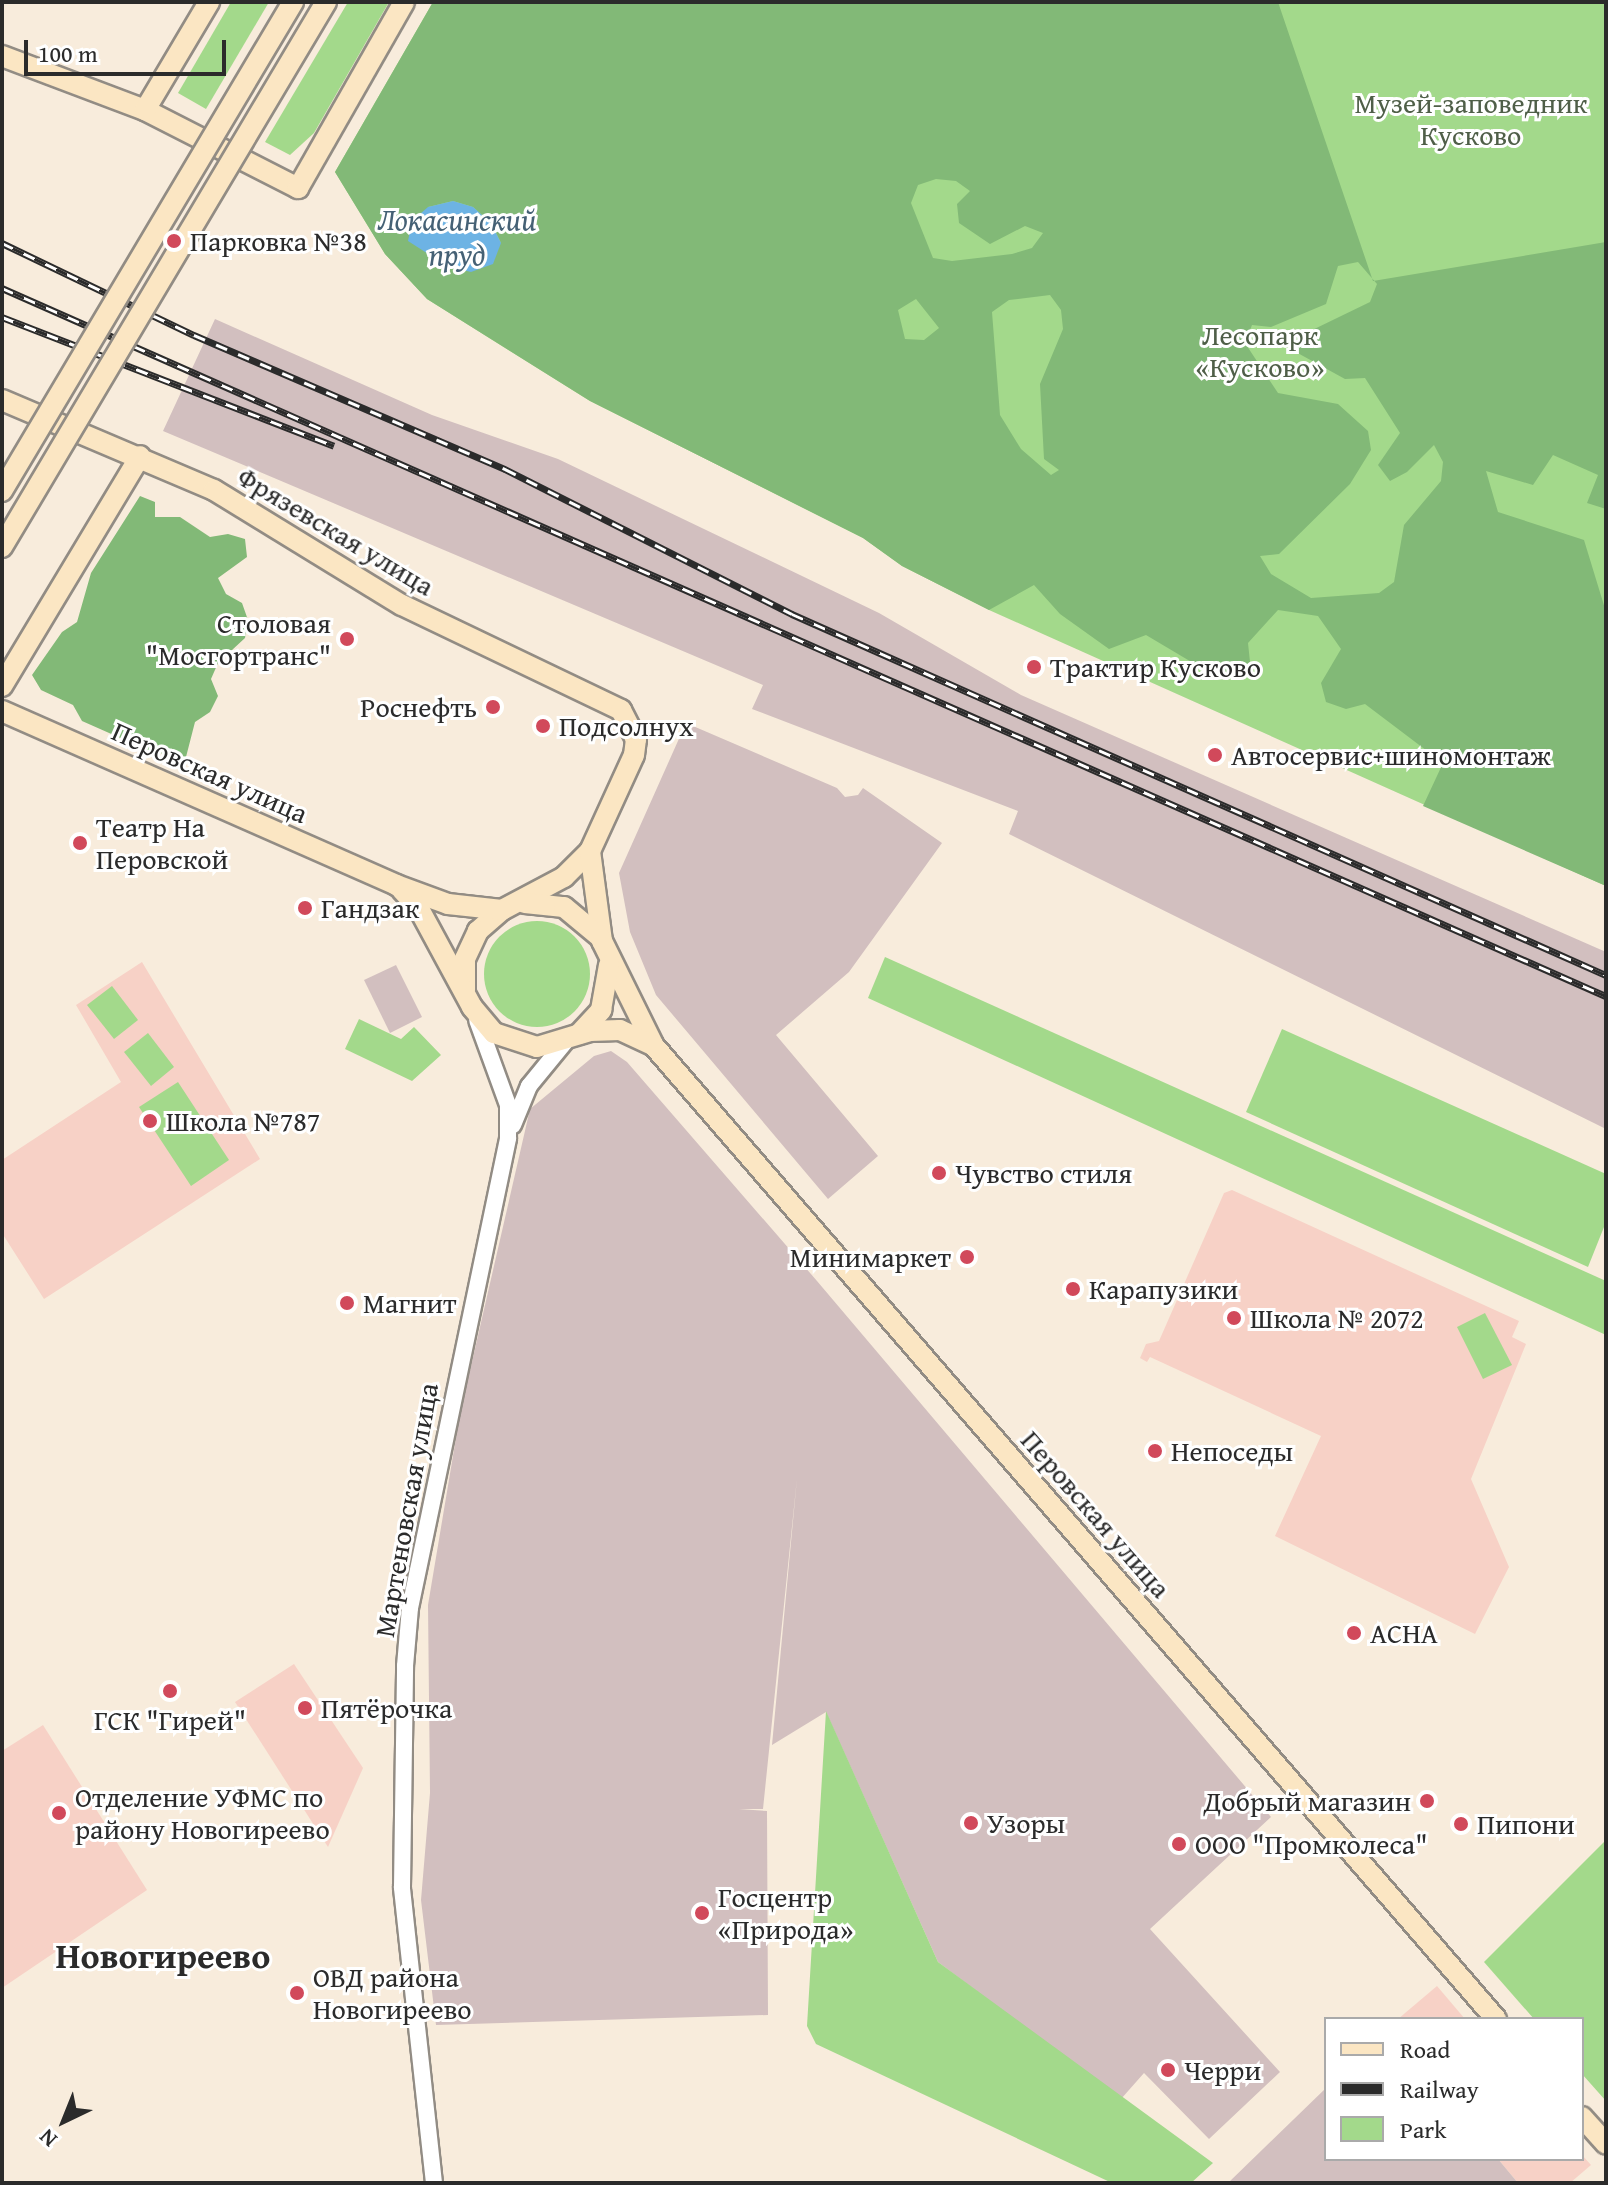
<!DOCTYPE html>
<meta charset="utf-8">
<style>
body{margin:0}
#map{position:relative;width:1608px;height:2185px;overflow:hidden;background:#f8ecdc;font-family:"Gentium Book Plus",serif}
div>[style]{position:absolute}
[style*='--x']{left:calc(var(--x)*1px);top:calc(var(--y)*1px);width:calc(var(--w)*1px);rotate:calc(var(--a)*1deg)}
.built>*{inset:0;background:#f7d1c6}
.industrial>*{inset:0;background:#d2bfbf}
.green>*{inset:0;background:#a3d98b}
.round{border-radius:50%}
.forest>*{inset:0;background:#82b977}
.water>*{inset:0;background:#6db3e4}
.roads{filter:drop-shadow(2px 0 #928c84) drop-shadow(-2px 0 #928c84) drop-shadow(0 2px #928c84) drop-shadow(0 -2px #928c84)}
.tertiary>*{height:16px;margin:-8px;padding:0 8px;transform-origin:8px;border-radius:8px;background:#fff}
.secondary>*{height:20px;margin:-10px;padding:0 10px;transform-origin:10px;border-radius:10px;background:#fbe6c3}
.rail>*{height:7px;margin-top:-3.5px;transform-origin:0;background:repeating-linear-gradient(90deg,#fff 0 12px,#2b2b2b 0 24px);box-sizing:border-box;border-block:2px solid #2b2b2b}
.bridges{filter:drop-shadow(2px 0 #928c84) drop-shadow(-2px 0 #928c84) drop-shadow(0 2px #928c84) drop-shadow(0 -2px #928c84)}
.secondary-bridge>*{height:20px;margin:-10px;padding:0 10px;transform-origin:10px;border-radius:10px;background:#fbe6c3}
.dots>*{width:22px;height:22px;translate:-50% -50%;box-sizing:border-box;border:4px solid #fff;border-radius:50%}
span{translate:-50% -50%;white-space:nowrap;text-align:center;line-height:1.15;-webkit-text-stroke:6px #fff;paint-order:stroke}
.park-label{font-size:28px;color:#4f5f48}
.poi-label{font-size:28px;color:#2b2b2b}
.left{translate:0 -50%;text-align:left}
.right{translate:-100% -50%;text-align:right}
.street-label{font-size:28px;color:#2b2b2b}
.water-label{font-size:30px;color:#456175;font-style:italic}
.district-label{font-size:36px;color:#2b2b2b;font-weight:700}
.frame{position:absolute;inset:0;border:4px solid #2b2b2b;pointer-events:none}
.legend{position:absolute;left:1324px;top:2017px;width:260px;height:144px;box-sizing:border-box;background:#fff;border:2px solid #aaa;margin:0;padding:10px 14px;list-style:none;font-size:24px;color:#2b2b2b}
.legend li{display:flex;align-items:center;gap:16px;height:40px}
.legend b{width:40px;border:2px solid #aaa}
.north{position:absolute;left:24px;top:2081px;width:80px;height:80px;-webkit-text-stroke:6px #fff;paint-order:stroke;rotate:223deg;font-size:22px;font-weight:700;line-height:32px;text-align:center;color:#2b2b2b}
.north::after{content:'';display:block;margin:auto;width:28px;height:36px;background:#2b2b2b;clip-path:polygon(50% 0,100% 100%,50% 72%,0 100%)}
.scale{position:absolute;left:24px;top:40px;width:202px;height:36px;box-sizing:border-box;border:4px solid #2b2b2b;border-top:0;padding-left:10px;font-size:24px;line-height:28px;white-space:nowrap;color:#2b2b2b;-webkit-text-stroke:6px #fff;paint-order:stroke}
</style>
<div id="map">
<div class="built">
<i style="clip-path:polygon(142px 962px,260px 1159px,44px 1299px,2px 1233px,2px 1160px,121px 1082px,76px 1005px)"></i>
<i style="clip-path:polygon(1232px 1190px,1519px 1321px,1512px 1337px,1526px 1344px,1471px 1479px,1509px 1567px,1475px 1634px,1275px 1536px,1321px 1436px,1150px 1357px,1147px 1362px,1140px 1358px,1146px 1344px,1159px 1341px,1224px 1193px)"></i>
<i style="clip-path:polygon(294px 1664px,363px 1768px,328px 1847px,235px 1702px)"></i>
<i style="clip-path:polygon(43px 1725px,147px 1890px,2px 1988px,2px 1751px)"></i>
<i style="clip-path:polygon(1437px 1986px,1465px 2019px,1398px 2019px)"></i>
<i style="clip-path:polygon(1582px 2155px,1591px 2165px,1570px 2183px,1518px 2183px,1498px 2159px,1582px 2159px)"></i>
</div>
<div class="industrial">
<i style="clip-path:polygon(215px 319px,432px 415px,558px 459px,879px 613px,1021px 695px,1606px 952px,1606px 1129px,1009px 834px,1018px 811px,752px 709px,763px 685px,163px 431px)"></i>
<i style="clip-path:polygon(686px 723px,837px 788px,845px 797px,858px 795px,863px 788px,942px 843px,849px 972px,776px 1035px,878px 1156px,828px 1199px,656px 995px,630px 932px,619px 873px)"></i>
<i style="clip-path:polygon(396px 965px,422px 1017px,390px 1033px,364px 980px)"></i>
<i style="clip-path:polygon(611px 1051px,627px 1062px,817px 1281px,1271px 1817px,1150px 1929px,1280px 2072px,1209px 2139px,1144px 2073px,1121px 2099px,938px 1962px,826px 1712px,772px 1745px,797px 1478px,763px 1809px,739px 1809px,767px 1811px,768px 2015px,436px 2025px,421px 1900px,430px 1793px,428px 1605px,460px 1414px,530px 1109px,594px 1056px)"></i>
<i style="clip-path:polygon(1326px 2088px,1326px 2159px,1498px 2159px,1518px 2183px,1228px 2183px)"></i>
</div>
<div class="green">
<i style="clip-path:polygon(231px 2px,269px 2px,206px 109px,178px 93px)"></i>
<i style="clip-path:polygon(348px 2px,389px 2px,314px 133px,290px 155px,265px 142px)"></i>
<i style="clip-path:polygon(433px 2px,1606px 2px,1606px 886px,989px 610px,902px 566px,863px 538px,590px 401px,427px 299px,385px 254px,335px 172px)"></i>
<i class="round" style="left:484px;top:921px;width:106px;height:106px"></i>
<i style="clip-path:polygon(885px 957px,1606px 1281px,1606px 1335px,868px 998px)"></i>
<i style="clip-path:polygon(112px 986px,138px 1020px,114px 1039px,87px 1005px)"></i>
<i style="clip-path:polygon(359px 1019px,401px 1039px,414px 1027px,441px 1055px,412px 1081px,345px 1049px)"></i>
<i style="clip-path:polygon(1282px 1029px,1606px 1174px,1606px 1222px,1588px 1267px,1246px 1112px)"></i>
<i style="clip-path:polygon(148px 1033px,174px 1067px,151px 1086px,124px 1052px)"></i>
<i style="clip-path:polygon(178px 1082px,229px 1160px,191px 1186px,139px 1107px)"></i>
<i style="clip-path:polygon(1485px 1313px,1512px 1365px,1483px 1379px,1457px 1327px)"></i>
<i style="clip-path:polygon(826px 1711px,938px 1962px,1213px 2163px,1191px 2183px,1112px 2183px,816px 2044px,807px 2026px)"></i>
<i style="clip-path:polygon(1606px 1840px,1606px 2101px,1582px 2074px,1582px 2019px,1534px 2019px,1484px 1962px)"></i>
</div>
<div class="forest">
<i style="clip-path:polygon(evenodd,433px 2px,1278px 2px,1373px 281px,1606px 242px,1606px 509px,1587px 503px,1598px 475px,1553px 455px,1533px 485px,1486px 471px,1498px 512px,1584px 540px,1606px 612px,1606px 886px,1423px 806px,1443px 763px,1365px 704px,1346px 709px,1326px 702px,1321px 683px,1341px 649px,1318px 616px,1278px 610px,1248px 643px,1250px 662px,1234px 674px,1215px 676px,1146px 635px,1109px 649px,1060px 614px,1034px 585px,989px 610px,902px 566px,863px 538px,590px 401px,427px 299px,385px 254px,335px 172px,433px 2px,936px 179px,956px 181px,970px 191px,957px 204px,959px 223px,990px 244px,1025px 226px,1043px 233px,1032px 248px,1012px 254px,952px 261px,933px 258px,911px 203px,918px 185px,936px 179px,433px 2px,453px 201px,473px 207px,491px 223px,501px 243px,428px 207px,453px 201px,433px 2px,1358px 262px,1377px 284px,1370px 302px,1304px 334px,1294px 351px,1345px 379px,1365px 378px,1400px 433px,1378px 465px,1390px 481px,1407px 472px,1434px 445px,1443px 462px,1441px 481px,1404px 525px,1394px 582px,1379px 593px,1311px 598px,1271px 574px,1260px 556px,1279px 554px,1350px 484px,1371px 450px,1368px 431px,1338px 404px,1278px 393px,1245px 343px,1252px 325px,1271px 327px,1326px 304px,1338px 266px,1358px 262px,433px 2px,1050px 295px,1061px 310px,1063px 329px,1040px 384px,1044px 459px,1059px 470px,1051px 475px,1021px 449px,1000px 415px,992px 312px,1009px 300px,1050px 295px,433px 2px,916px 299px,939px 328px,924px 340px,905px 339px,898px 310px,916px 299px)"></i>
<i style="clip-path:polygon(140px 496px,155px 502px,155px 517px,180px 517px,210px 537px,228px 534px,245px 539px,247px 557px,218px 578px,226px 594px,242px 603px,248px 620px,245px 638px,218px 663px,211px 679px,218px 696px,210px 712px,195px 722px,186px 757px,152px 752px,82px 721px,73px 705px,41px 690px,32px 675px,62px 632px,77px 622px,91px 573px)"></i>
</div>
<div class="water">
<i style="clip-path:polygon(453px 201px,473px 207px,491px 223px,501px 243px,493px 264px,471px 272px,447px 266px,408px 241px,412px 221px,428px 207px)"></i>
</div>
<div class="roads">
<div class="tertiary">
<i style="--x:513;--y:1125;--w:42;--a:-67.7"></i>
<i style="--x:529;--y:1086;--w:57;--a:-50.7"></i>
<i style="--x:434;--y:2183;--w:298;--a:-96.2"></i>
<i style="--x:402;--y:1887;--w:221;--a:-89.2"></i>
<i style="--x:405;--y:1666;--w:58;--a:-85.1"></i>
<i style="--x:410;--y:1608;--w:480;--a:-78.2"></i>
<i style="--x:508;--y:1138;--w:33;--a:-90"></i>
<i style="--x:508;--y:1105;--w:90;--a:-110"></i>
</div>
<div class="secondary">
<i style="--x:2;--y:56;--w:153;--a:20.7"></i>
<i style="--x:145;--y:110;--w:172;--a:27"></i>
<i style="--x:298;--y:188;--w:214;--a:-60.3"></i>
<i style="--x:145;--y:110;--w:126;--a:-59.3"></i>
<i style="--x:2;--y:400;--w:230;--a:23"></i>
<i style="--x:214;--y:490;--w:220;--a:31.5"></i>
<i style="--x:402;--y:605;--w:243;--a:25.6"></i>
<i style="--x:621;--y:710;--w:33;--a:63"></i>
<i style="--x:636;--y:739;--w:16;--a:97"></i>
<i style="--x:634;--y:755;--w:106;--a:114.6"></i>
<i style="--x:590;--y:851;--w:37;--a:135"></i>
<i style="--x:564;--y:877;--w:70;--a:152"></i>
<i style="--x:502;--y:910;--w:32;--a:139"></i>
<i style="--x:478;--y:931;--w:31;--a:115"></i>
<i style="--x:465;--y:959;--w:31;--a:90"></i>
<i style="--x:2;--y:686;--w:268;--a:-59"></i>
<i style="--x:2;--y:711;--w:431;--a:23.8"></i>
<i style="--x:396;--y:885;--w:55;--a:20.1"></i>
<i style="--x:448;--y:904;--w:54;--a:6.3"></i>
<i style="--x:590;--y:851;--w:91;--a:82.4"></i>
<i style="--x:602;--y:941;--w:117;--a:63.7"></i>
<i style="--x:654;--y:1046;--w:1287;--a:49.13"></i>
<i style="--x:402;--y:890;--w:23;--a:47"></i>
<i style="--x:418;--y:907;--w:114;--a:61.6"></i>
<i style="--x:472;--y:1007;--w:34;--a:50"></i>
<i style="--x:494;--y:1033;--w:45;--a:18"></i>
<i style="--x:537;--y:1047;--w:55;--a:-16.8"></i>
<i style="--x:590;--y:1031;--w:30;--a:-2"></i>
<i style="--x:620;--y:1030;--w:35;--a:25"></i>
<i style="--x:525;--y:903;--w:39;--a:6"></i>
<i style="--x:564;--y:907;--w:47;--a:39.8"></i>
<i style="--x:579;--y:1034;--w:33;--a:-47"></i>
<i style="--x:601;--y:1010;--w:46;--a:-79.9"></i>
<i style="--x:1582;--y:2117;--w:36;--a:48"></i>
</div>
</div>
<div class="rail">
<i style="--x:2;--y:243;--w:213;--a:25.6"></i>
<i style="--x:194;--y:335;--w:339;--a:23.3"></i>
<i style="--x:505;--y:469;--w:322;--a:26.8"></i>
<i style="--x:792;--y:614;--w:890;--a:23.92"></i>
<i style="--x:2;--y:288;--w:1753;--a:23.82"></i>
<i style="--x:2;--y:317;--w:356;--a:21.2"></i>
</div>
<div class="bridges">
<div class="secondary-bridge">
<i style="--x:2;--y:491;--w:569;--a:-59.24"></i>
<i style="--x:2;--y:547;--w:634;--a:-59.27"></i>
</div>
</div>
<div class="dots">
<i style="left:174px;top:241px;background:#d1495b"></i>
<i style="left:347px;top:639px;background:#d1495b"></i>
<i style="left:1034px;top:667px;background:#d1495b"></i>
<i style="left:493px;top:707px;background:#d1495b"></i>
<i style="left:543px;top:726px;background:#d1495b"></i>
<i style="left:1215px;top:755px;background:#d1495b"></i>
<i style="left:80px;top:843px;background:#d1495b"></i>
<i style="left:305px;top:908px;background:#d1495b"></i>
<i style="left:150px;top:1121px;background:#d1495b"></i>
<i style="left:939px;top:1173px;background:#d1495b"></i>
<i style="left:967px;top:1257px;background:#d1495b"></i>
<i style="left:1073px;top:1289px;background:#d1495b"></i>
<i style="left:347px;top:1303px;background:#d1495b"></i>
<i style="left:1234px;top:1318px;background:#d1495b"></i>
<i style="left:1155px;top:1451px;background:#d1495b"></i>
<i style="left:1354px;top:1633px;background:#d1495b"></i>
<i style="left:170px;top:1691px;background:#d1495b"></i>
<i style="left:305px;top:1708px;background:#d1495b"></i>
<i style="left:1427px;top:1801px;background:#d1495b"></i>
<i style="left:59px;top:1813px;background:#d1495b"></i>
<i style="left:971px;top:1823px;background:#d1495b"></i>
<i style="left:1461px;top:1824px;background:#d1495b"></i>
<i style="left:1179px;top:1844px;background:#d1495b"></i>
<i style="left:702px;top:1913px;background:#d1495b"></i>
<i style="left:297px;top:1993px;background:#d1495b"></i>
<i style="left:1168px;top:2070px;background:#d1495b"></i>
</div>
<div class="park-label">
<span style="left:1471px;top:119px">Музей-заповедник<br>Кусково</span>
<span style="left:1260px;top:351px">Лесопарк<br>«Кусково»</span>
</div>
<div class="poi-label">
<span class="left" style="left:190px;top:241px">Парковка №38</span>
<span class="right" style="left:331px;top:639px">Столовая<br>"Мосгортранс"</span>
<span class="left" style="left:1050px;top:667px">Трактир Кусково</span>
<span class="right" style="left:477px;top:707px">Роснефть</span>
<span class="left" style="left:559px;top:726px">Подсолнух</span>
<span class="left" style="left:1231px;top:755px">Автосервис+шиномонтаж</span>
<span class="left" style="left:96px;top:843px">Театр На<br>Перовской</span>
<span class="left" style="left:321px;top:908px">Гандзак</span>
<span class="left" style="left:166px;top:1121px">Школа №787</span>
<span class="left" style="left:955px;top:1173px">Чувство стиля</span>
<span class="right" style="left:951px;top:1257px">Минимаркет</span>
<span class="left" style="left:1089px;top:1289px">Карапузики</span>
<span class="left" style="left:363px;top:1303px">Магнит</span>
<span class="left" style="left:1250px;top:1318px">Школа № 2072</span>
<span class="left" style="left:1171px;top:1451px">Непоседы</span>
<span class="left" style="left:1370px;top:1633px">АСНА</span>
<span class="left" style="left:321px;top:1708px">Пятёрочка</span>
<span style="left:170px;top:1720px">ГСК "Гирей"</span>
<span class="left" style="left:75px;top:1813px">Отделение УФМС по<br>району Новогиреево</span>
<span class="right" style="left:1411px;top:1801px">Добрый магазин</span>
<span class="left" style="left:987px;top:1823px">Узоры</span>
<span class="left" style="left:1477px;top:1824px">Пипони</span>
<span class="left" style="left:1195px;top:1844px">ООО "Промколеса"</span>
<span class="left" style="left:718px;top:1913px">Госцентр<br>«Природа»</span>
<span class="left" style="left:313px;top:1993px">ОВД района<br>Новогиреево</span>
<span class="left" style="left:1184px;top:2070px">Черри</span>
</div>
<div class="street-label">
<span style="left:336px;top:531px;rotate:31deg">Фрязевская улица</span>
<span style="left:210px;top:772px;rotate:24deg">Перовская улица</span>
<span style="left:406px;top:1510px;rotate:-80deg">Мартеновская улица</span>
<span style="left:1096px;top:1514px;rotate:49deg">Перовская улица</span>
</div>
<div class="water-label">
<span style="left:457px;top:236px">Локасинский<br>пруд</span>
</div>
<div class="district-label">
<span style="left:163px;top:1955px">Новогиреево</span>
</div>
<div class="frame"></div>
<ul class="legend">
<li><b style="height:10px;background:#fbe6c3"></b>Road</li>
<li><b style="height:10px;background:#2b2b2b"></b>Railway</li>
<li><b style="height:22px;background:#a3d98b"></b>Park</li>
</ul>
<div class="north">N</div>
<div class="scale">100 m</div>
</div>
